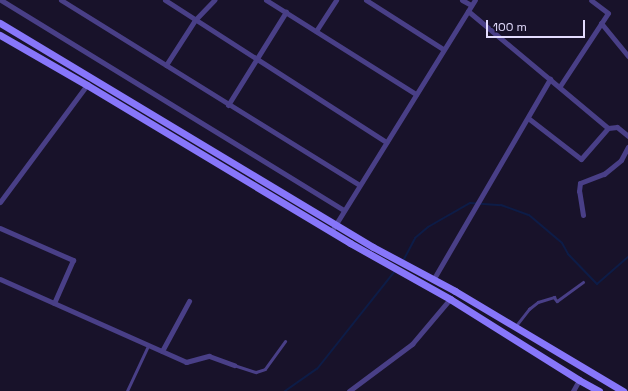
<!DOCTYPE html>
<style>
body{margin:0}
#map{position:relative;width:628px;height:391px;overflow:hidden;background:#18122a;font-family:"Space Grotesk",sans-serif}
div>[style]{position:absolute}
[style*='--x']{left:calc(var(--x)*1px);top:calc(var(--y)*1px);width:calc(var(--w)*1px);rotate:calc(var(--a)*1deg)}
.stream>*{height:2px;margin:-1px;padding:0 1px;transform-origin:1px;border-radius:1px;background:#0d1c47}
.lane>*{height:2.5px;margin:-1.25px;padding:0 1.25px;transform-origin:1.25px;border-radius:1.25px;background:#493f87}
.street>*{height:5px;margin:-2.5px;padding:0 2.5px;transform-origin:2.5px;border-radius:2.5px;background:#493f87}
.secondary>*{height:7px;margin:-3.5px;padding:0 3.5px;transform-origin:3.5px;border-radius:3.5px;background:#8776fa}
span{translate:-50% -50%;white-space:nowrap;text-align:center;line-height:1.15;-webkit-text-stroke:3px #18122a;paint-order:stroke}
.scale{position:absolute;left:486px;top:20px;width:99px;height:18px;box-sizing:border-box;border:2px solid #e3dcfe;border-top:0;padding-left:5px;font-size:12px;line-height:14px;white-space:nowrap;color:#e3dcfe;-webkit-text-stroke:3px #18122a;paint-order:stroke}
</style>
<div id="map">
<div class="stream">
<i style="--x:403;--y:261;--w:26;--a:-62"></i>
<i style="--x:415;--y:238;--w:17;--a:-40"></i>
<i style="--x:428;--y:227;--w:48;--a:-29.7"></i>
<i style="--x:470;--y:203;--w:31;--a:4"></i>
<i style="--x:501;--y:205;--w:30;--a:20"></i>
<i style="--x:529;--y:215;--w:43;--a:40.3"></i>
<i style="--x:562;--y:243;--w:13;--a:61"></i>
<i style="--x:568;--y:254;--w:42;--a:46"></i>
<i style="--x:597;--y:284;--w:41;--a:-41.1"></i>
<i style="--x:285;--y:391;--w:39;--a:-35"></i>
<i style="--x:317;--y:369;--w:125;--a:-51.5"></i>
</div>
<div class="lane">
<i style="--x:515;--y:327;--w:23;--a:-52"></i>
<i style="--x:529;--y:309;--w:11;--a:-38"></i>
<i style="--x:538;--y:302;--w:17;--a:-17"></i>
<i style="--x:554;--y:297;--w:5;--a:53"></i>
<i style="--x:557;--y:301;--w:32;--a:-36"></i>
<i style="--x:234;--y:365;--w:23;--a:18"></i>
<i style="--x:256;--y:372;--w:9;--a:-18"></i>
<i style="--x:265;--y:369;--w:34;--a:-54"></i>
<i style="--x:127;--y:391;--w:50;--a:-65"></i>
</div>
<div class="street">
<i style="--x:1;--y:0;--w:402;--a:31.5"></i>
<i style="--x:61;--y:0;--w:351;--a:31.8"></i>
<i style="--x:165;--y:0;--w:263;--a:32.7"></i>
<i style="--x:266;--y:0;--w:177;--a:32.1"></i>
<i style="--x:366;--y:0;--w:91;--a:32.5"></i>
<i style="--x:462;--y:0;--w:10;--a:29"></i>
<i style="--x:468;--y:11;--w:182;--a:39.9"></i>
<i style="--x:608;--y:128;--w:9;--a:-6"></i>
<i style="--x:617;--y:127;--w:14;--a:39"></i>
<i style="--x:601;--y:23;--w:43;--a:50.7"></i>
<i style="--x:316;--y:31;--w:37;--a:-57"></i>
<i style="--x:166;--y:65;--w:54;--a:-57.2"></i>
<i style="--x:195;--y:20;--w:28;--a:-46"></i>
<i style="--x:560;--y:86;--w:87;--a:-56.7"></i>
<i style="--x:608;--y:13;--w:21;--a:-143"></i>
<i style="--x:228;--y:105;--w:110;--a:-58.1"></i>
<i style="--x:528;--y:118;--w:67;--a:37.7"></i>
<i style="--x:581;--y:159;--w:41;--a:-48.9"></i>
<i style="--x:0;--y:202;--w:146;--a:-53.4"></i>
<i style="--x:583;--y:215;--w:24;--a:-99"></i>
<i style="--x:579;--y:191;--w:8;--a:-83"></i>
<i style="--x:580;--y:183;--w:26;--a:-21"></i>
<i style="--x:604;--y:174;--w:22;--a:-39"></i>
<i style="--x:621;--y:160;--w:15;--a:-62"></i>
<i style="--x:0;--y:228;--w:80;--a:23.7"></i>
<i style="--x:73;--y:260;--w:47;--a:113.8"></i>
<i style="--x:331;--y:232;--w:273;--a:-58.2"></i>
<i style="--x:0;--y:279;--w:204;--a:24"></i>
<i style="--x:186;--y:362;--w:24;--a:-15"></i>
<i style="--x:209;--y:356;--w:27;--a:20"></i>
<i style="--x:433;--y:280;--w:233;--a:-59.8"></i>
<i style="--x:162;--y:351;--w:57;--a:-61.6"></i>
<i style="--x:349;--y:391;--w:79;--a:-36.7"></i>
<i style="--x:412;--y:344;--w:59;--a:-49.8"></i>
<i style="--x:573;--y:391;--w:13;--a:-61"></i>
</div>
<div class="secondary">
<i style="--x:0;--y:23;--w:435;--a:31"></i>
<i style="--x:373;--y:247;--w:93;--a:28.2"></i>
<i style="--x:455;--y:291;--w:196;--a:30.8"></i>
<i style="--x:0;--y:35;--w:100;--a:29.9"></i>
<i style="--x:87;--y:85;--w:307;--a:31"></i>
<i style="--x:350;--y:243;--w:115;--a:29.2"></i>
<i style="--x:450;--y:299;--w:152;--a:32.1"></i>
<i style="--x:579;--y:380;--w:23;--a:29"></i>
</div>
<div class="scale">100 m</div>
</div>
